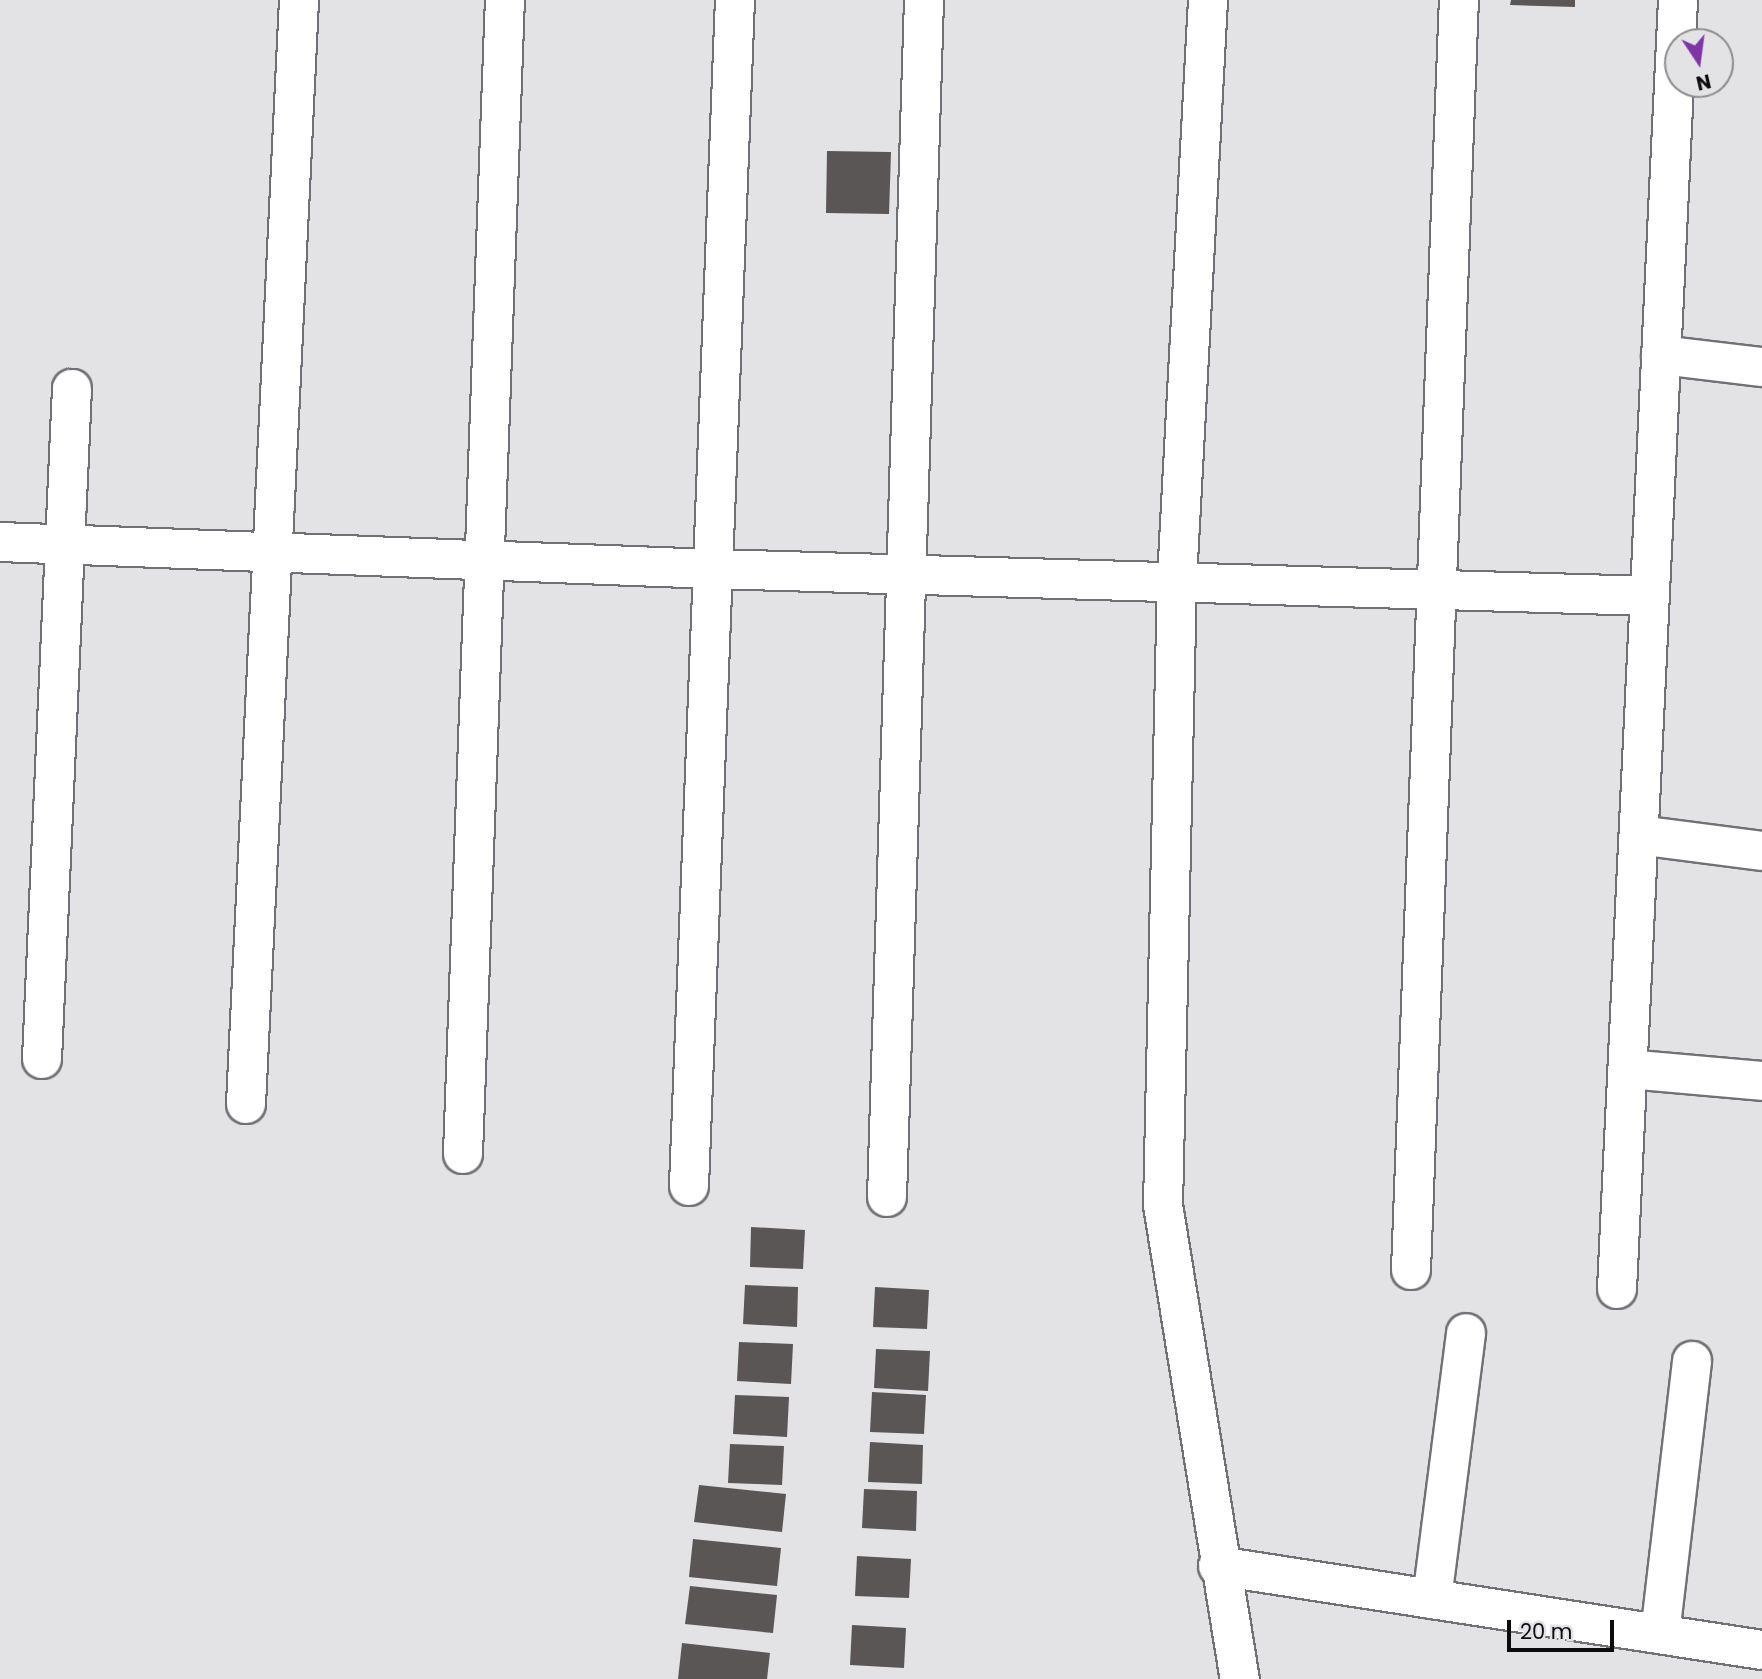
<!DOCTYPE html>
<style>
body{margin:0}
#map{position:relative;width:1762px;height:1679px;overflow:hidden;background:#e3e2e5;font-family:Poppins,sans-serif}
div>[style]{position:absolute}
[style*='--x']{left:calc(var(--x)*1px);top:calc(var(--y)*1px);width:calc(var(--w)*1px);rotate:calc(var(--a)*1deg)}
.building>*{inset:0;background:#595655}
.roads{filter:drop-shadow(2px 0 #717074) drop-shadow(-2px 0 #717074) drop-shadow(0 2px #717074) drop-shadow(0 -2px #717074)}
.minor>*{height:38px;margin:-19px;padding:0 19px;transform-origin:19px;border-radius:19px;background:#fff}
span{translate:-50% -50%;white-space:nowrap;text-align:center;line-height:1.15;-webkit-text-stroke:7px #e3e2e5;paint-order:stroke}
.north{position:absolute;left:1664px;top:28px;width:70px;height:70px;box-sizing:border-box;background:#e3e2e5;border:2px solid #8d8c8f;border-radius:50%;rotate:167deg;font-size:19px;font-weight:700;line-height:28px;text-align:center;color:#0d0c0d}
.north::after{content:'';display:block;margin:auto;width:24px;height:32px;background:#8035a6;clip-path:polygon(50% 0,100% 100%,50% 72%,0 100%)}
.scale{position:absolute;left:1507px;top:1620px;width:107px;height:32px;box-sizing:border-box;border:4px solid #0d0c0d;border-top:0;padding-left:9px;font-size:21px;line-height:24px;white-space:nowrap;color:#0d0c0d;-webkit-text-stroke:5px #e3e2e5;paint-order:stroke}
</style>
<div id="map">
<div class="building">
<i style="clip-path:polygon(1511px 0,1575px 0,1575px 7px,1510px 5px)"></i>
<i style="clip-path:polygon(827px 151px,891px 152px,889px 214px,826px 213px)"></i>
<i style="clip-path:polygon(751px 1227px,805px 1230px,803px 1269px,750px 1267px)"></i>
<i style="clip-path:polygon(745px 1285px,798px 1287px,797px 1327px,743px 1324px)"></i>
<i style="clip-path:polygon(875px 1287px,929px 1290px,927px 1329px,873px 1327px)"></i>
<i style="clip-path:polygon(739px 1342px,793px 1344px,791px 1384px,737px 1381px)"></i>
<i style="clip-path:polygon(876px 1349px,930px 1351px,928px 1391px,874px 1388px)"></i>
<i style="clip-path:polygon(872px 1392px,926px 1395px,924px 1434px,870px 1432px)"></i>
<i style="clip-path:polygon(735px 1395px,789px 1397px,787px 1437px,733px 1434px)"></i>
<i style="clip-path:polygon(870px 1442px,923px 1445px,922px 1484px,868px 1482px)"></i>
<i style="clip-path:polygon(730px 1444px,784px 1446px,782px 1485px,728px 1483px)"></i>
<i style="clip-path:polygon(699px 1485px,786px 1494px,782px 1532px,694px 1522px)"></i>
<i style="clip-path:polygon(864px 1489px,917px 1491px,916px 1531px,862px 1528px)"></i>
<i style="clip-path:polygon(693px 1539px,781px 1548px,777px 1586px,689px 1577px)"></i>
<i style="clip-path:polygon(857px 1556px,911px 1559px,909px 1598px,855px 1596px)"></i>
<i style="clip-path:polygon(690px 1586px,777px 1595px,773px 1633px,685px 1624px)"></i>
<i style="clip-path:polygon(852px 1625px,906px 1628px,904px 1668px,850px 1665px)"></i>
<i style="clip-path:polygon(682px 1643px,770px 1653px,767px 1679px,678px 1679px)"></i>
</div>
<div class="roads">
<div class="minor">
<i style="--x:1208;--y:0;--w:581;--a:93.06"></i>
<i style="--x:1177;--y:580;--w:625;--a:91.28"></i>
<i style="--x:1163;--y:1205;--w:480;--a:80.8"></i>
<i style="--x:1661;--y:355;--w:102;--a:6.8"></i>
<i style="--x:0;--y:542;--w:714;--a:2.17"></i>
<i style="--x:713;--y:569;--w:937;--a:1.65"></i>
<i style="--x:1639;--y:835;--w:124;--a:7.4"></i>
<i style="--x:42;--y:1059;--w:671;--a:-87.44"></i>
<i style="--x:1628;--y:1069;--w:135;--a:5.1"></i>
<i style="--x:246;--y:1104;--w:1105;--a:-87.25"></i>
<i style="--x:463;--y:1154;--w:1155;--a:-87.92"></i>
<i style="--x:689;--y:1186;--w:1187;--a:-87.78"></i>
<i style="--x:887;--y:1197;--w:1198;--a:-88.23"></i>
<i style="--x:1411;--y:1270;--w:1271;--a:-87.84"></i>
<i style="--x:1617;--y:1289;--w:1290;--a:-87.29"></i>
<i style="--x:1218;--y:1566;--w:550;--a:8.78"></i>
<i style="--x:1432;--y:1599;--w:268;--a:-82.7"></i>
<i style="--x:1660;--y:1634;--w:275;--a:-83.3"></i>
</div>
</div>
<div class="north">N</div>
<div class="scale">20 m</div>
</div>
